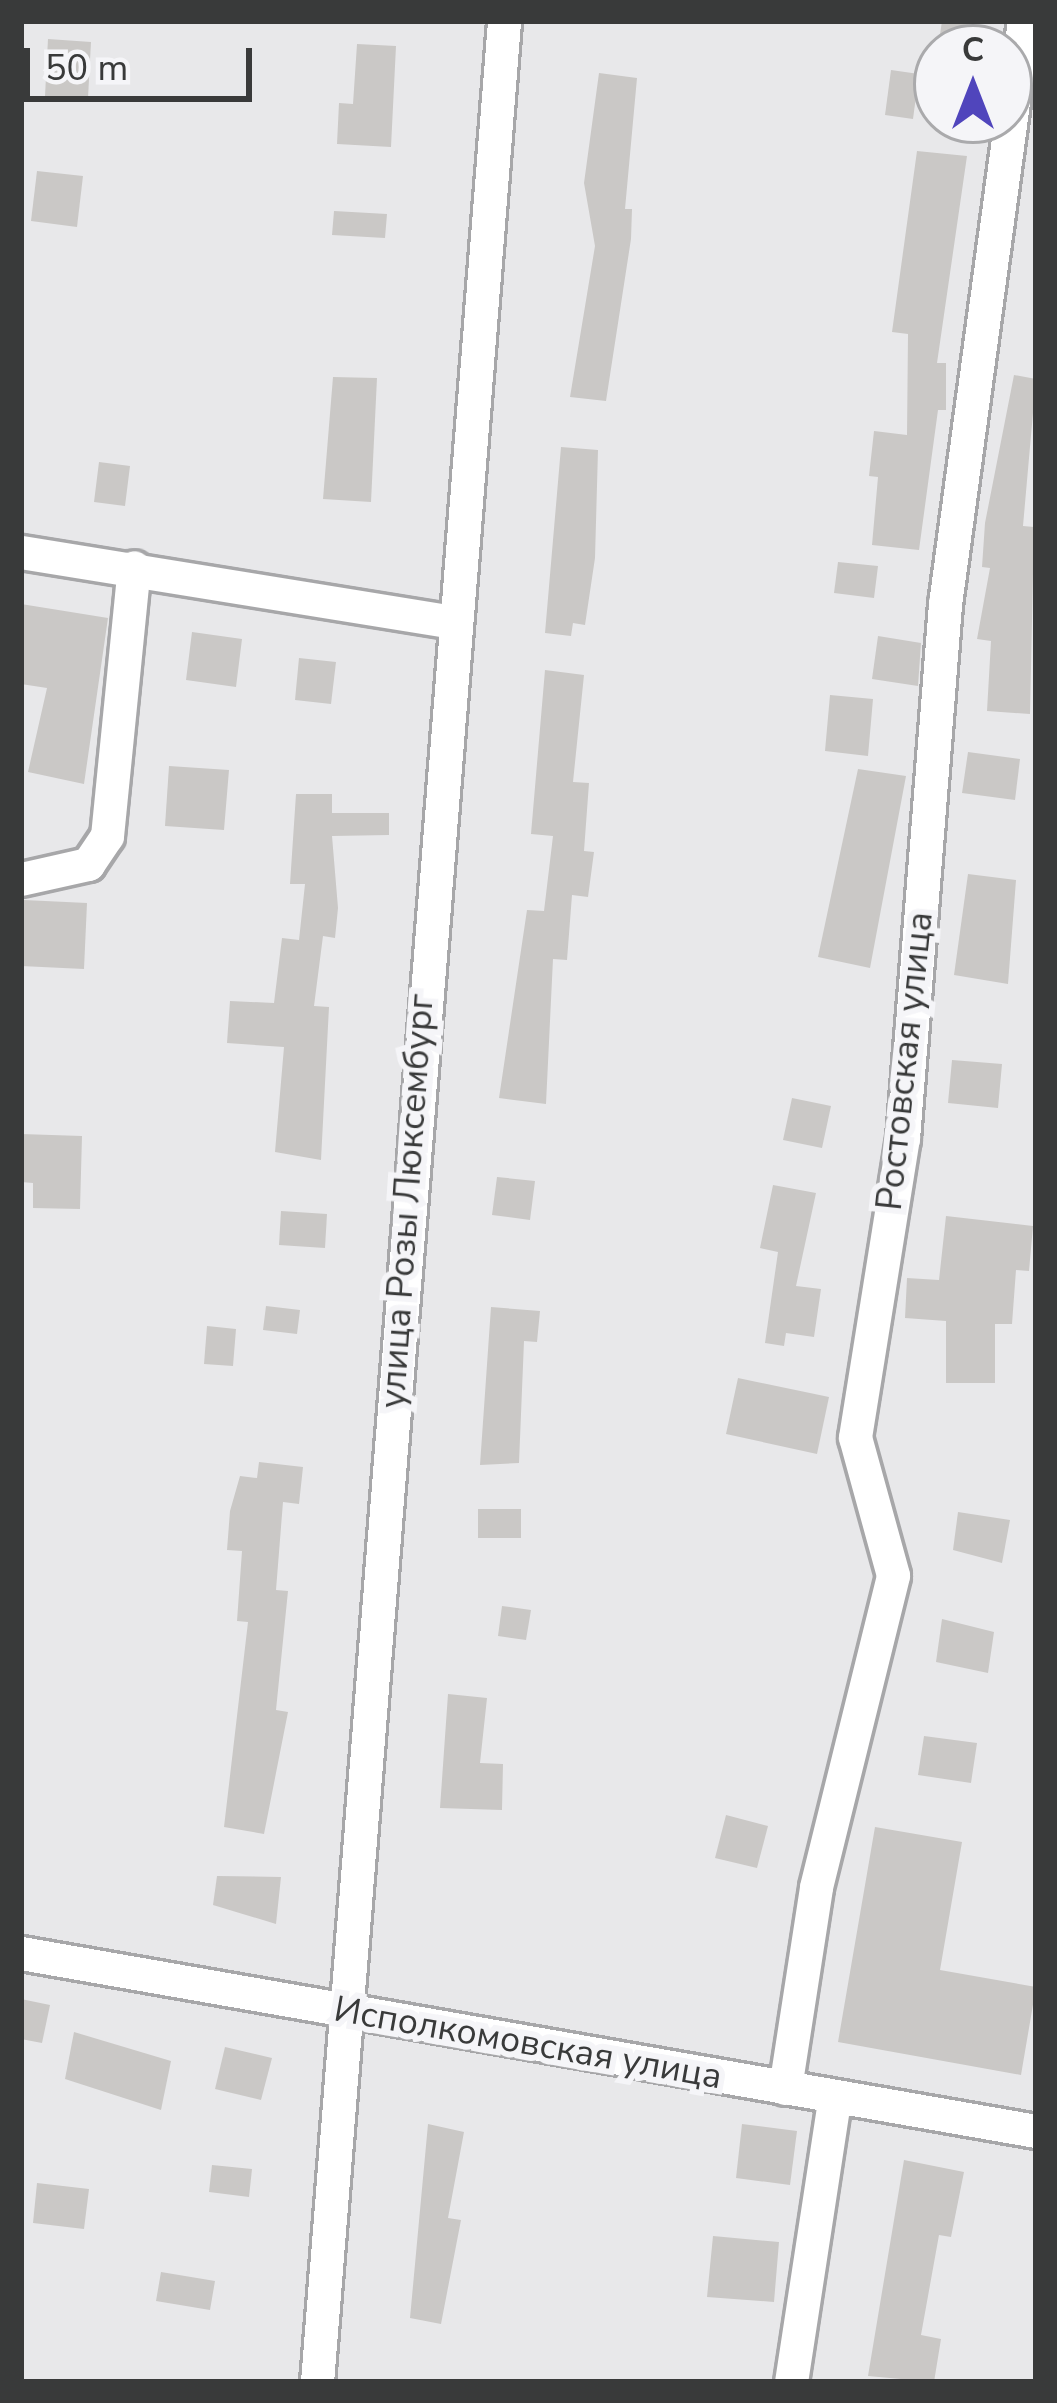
<!DOCTYPE html>
<meta charset="utf-8">
<style>
body{margin:0}
#map{position:relative;width:1057px;height:2403px;overflow:hidden;background:#e8e8ea;font-family:"Nunito Sans",sans-serif}
div>[style]{position:absolute}
[style*='--x']{left:calc(var(--x)*1px);top:calc(var(--y)*1px);width:calc(var(--w)*1px);rotate:calc(var(--a)*1deg)}
.building>*{inset:0;background:#cac8c6}
.roads{filter:drop-shadow(3px 0 #a7a7a9) drop-shadow(-3px 0 #a7a7a9) drop-shadow(0 3px #a7a7a9) drop-shadow(0 -3px #a7a7a9)}
.minor>*{height:33px;margin:-16.5px;padding:0 16.5px;transform-origin:16.5px;border-radius:16.5px;background:#fff}
span{translate:-50% -50%;white-space:nowrap;text-align:center;line-height:1.15;-webkit-text-stroke:12px #f5f5f8;paint-order:stroke}
.street-label{font-size:36px;color:#393a3a}
.frame{position:absolute;inset:0;border:24px solid #393a3a;pointer-events:none}
.north{position:absolute;left:913px;top:24px;width:120px;height:120px;box-sizing:border-box;background:#f5f5f8;border:3px solid #aaaaac;border-radius:50%;rotate:0deg;font-size:33px;font-weight:700;line-height:48px;text-align:center;color:#393a3a}
.north::after{content:'';display:block;margin:auto;width:42px;height:54px;background:#5045bc;clip-path:polygon(50% 0,100% 100%,50% 72%,0 100%)}
.scale{position:absolute;left:24px;top:48px;width:228px;height:54px;box-sizing:border-box;border:6px solid #393a3a;border-top:0;padding-left:15px;font-size:36px;line-height:42px;white-space:nowrap;color:#393a3a;-webkit-text-stroke:9px #f5f5f8;paint-order:stroke}
</style>
<div id="map">
<div class="building">
<i style="clip-path:polygon(942px 21px,986px 27px,983px 48px,938px 48px)"></i>
<i style="clip-path:polygon(48px 39px,91px 42px,88px 98px,45px 96px)"></i>
<i style="clip-path:polygon(357px 44px,396px 46px,391px 147px,337px 144px,339px 103px,353px 104px)"></i>
<i style="clip-path:polygon(891px 70px,919px 74px,913px 119px,885px 115px)"></i>
<i style="clip-path:polygon(599px 73px,637px 78px,625px 209px,632px 209px,631px 239px,606px 401px,570px 397px,595px 246px,584px 183px)"></i>
<i style="clip-path:polygon(917px 151px,967px 156px,937px 363px,946px 363px,946px 410px,938px 410px,919px 550px,872px 545px,878px 477px,869px 476px,874px 431px,907px 435px,908px 334px,892px 332px)"></i>
<i style="clip-path:polygon(37px 171px,83px 176px,77px 227px,31px 221px)"></i>
<i style="clip-path:polygon(334px 211px,387px 214px,385px 238px,332px 235px)"></i>
<i style="clip-path:polygon(1014px 375px,1036px 379px,1023px 526px,1034px 527px,1030px 714px,987px 711px,991px 641px,977px 639px,990px 568px,982px 567px,985px 523px)"></i>
<i style="clip-path:polygon(333px 377px,377px 378px,371px 502px,323px 499px)"></i>
<i style="clip-path:polygon(561px 447px,598px 450px,595px 558px,585px 625px,573px 623px,571px 636px,545px 633px)"></i>
<i style="clip-path:polygon(99px 462px,130px 466px,125px 506px,94px 502px)"></i>
<i style="clip-path:polygon(838px 562px,878px 566px,874px 598px,834px 593px)"></i>
<i style="clip-path:polygon(21px 604px,108px 618px,84px 784px,28px 772px,47px 688px,21px 684px)"></i>
<i style="clip-path:polygon(192px 632px,242px 639px,236px 687px,186px 680px)"></i>
<i style="clip-path:polygon(878px 636px,921px 643px,918px 686px,872px 679px)"></i>
<i style="clip-path:polygon(299px 658px,336px 662px,331px 704px,295px 700px)"></i>
<i style="clip-path:polygon(545px 670px,584px 675px,573px 782px,589px 783px,584px 851px,594px 852px,588px 897px,572px 895px,567px 960px,553px 959px,546px 1104px,499px 1098px,527px 910px,544px 911px,553px 836px,531px 834px)"></i>
<i style="clip-path:polygon(830px 695px,873px 699px,868px 756px,825px 751px)"></i>
<i style="clip-path:polygon(968px 752px,1020px 759px,1015px 800px,962px 793px)"></i>
<i style="clip-path:polygon(169px 766px,229px 770px,224px 830px,165px 826px)"></i>
<i style="clip-path:polygon(858px 769px,906px 776px,870px 968px,818px 957px)"></i>
<i style="clip-path:polygon(296px 794px,332px 794px,332px 813px,389px 813px,389px 835px,332px 836px,338px 908px,335px 938px,323px 936px,314px 1006px,329px 1007px,321px 1160px,275px 1152px,284px 1047px,227px 1043px,230px 1001px,274px 1003px,282px 938px,299px 940px,305px 884px,290px 884px)"></i>
<i style="clip-path:polygon(968px 874px,1016px 880px,1008px 984px,954px 975px)"></i>
<i style="clip-path:polygon(24px 900px,87px 903px,84px 969px,21px 966px)"></i>
<i style="clip-path:polygon(952px 1060px,1002px 1064px,998px 1108px,948px 1103px)"></i>
<i style="clip-path:polygon(792px 1098px,831px 1106px,822px 1148px,783px 1140px)"></i>
<i style="clip-path:polygon(21px 1134px,82px 1136px,80px 1209px,33px 1208px,33px 1183px,21px 1182px)"></i>
<i style="clip-path:polygon(497px 1177px,535px 1181px,530px 1220px,492px 1215px)"></i>
<i style="clip-path:polygon(773px 1185px,816px 1193px,796px 1286px,821px 1289px,814px 1337px,786px 1333px,784px 1346px,765px 1343px,778px 1252px,760px 1248px)"></i>
<i style="clip-path:polygon(281px 1211px,327px 1214px,325px 1248px,279px 1245px)"></i>
<i style="clip-path:polygon(946px 1216px,1033px 1226px,1029px 1271px,1016px 1270px,1012px 1324px,995px 1324px,995px 1383px,946px 1383px,946px 1321px,905px 1318px,907px 1278px,939px 1280px)"></i>
<i style="clip-path:polygon(266px 1306px,300px 1310px,297px 1334px,263px 1330px)"></i>
<i style="clip-path:polygon(491px 1307px,540px 1311px,537px 1342px,524px 1341px,519px 1463px,480px 1465px)"></i>
<i style="clip-path:polygon(207px 1326px,236px 1329px,233px 1366px,204px 1364px)"></i>
<i style="clip-path:polygon(738px 1378px,829px 1397px,817px 1454px,726px 1434px)"></i>
<i style="clip-path:polygon(259px 1462px,303px 1467px,299px 1504px,283px 1502px,276px 1590px,288px 1591px,276px 1710px,288px 1712px,264px 1834px,224px 1827px,248px 1622px,237px 1621px,242px 1551px,227px 1550px,230px 1511px,240px 1476px,257px 1478px)"></i>
<i style="clip-path:polygon(478px 1509px,521px 1509px,521px 1538px,478px 1538px)"></i>
<i style="clip-path:polygon(958px 1512px,1010px 1520px,1002px 1563px,953px 1550px)"></i>
<i style="clip-path:polygon(502px 1606px,531px 1610px,526px 1640px,498px 1636px)"></i>
<i style="clip-path:polygon(942px 1619px,994px 1632px,988px 1673px,936px 1662px)"></i>
<i style="clip-path:polygon(448px 1694px,487px 1698px,480px 1763px,503px 1764px,502px 1810px,440px 1808px)"></i>
<i style="clip-path:polygon(924px 1736px,977px 1743px,971px 1783px,918px 1775px)"></i>
<i style="clip-path:polygon(726px 1815px,768px 1826px,757px 1868px,715px 1858px)"></i>
<i style="clip-path:polygon(875px 1827px,962px 1842px,940px 1970px,1036px 1987px,1021px 2075px,838px 2042px)"></i>
<i style="clip-path:polygon(217px 1876px,281px 1877px,276px 1924px,213px 1905px)"></i>
<i style="clip-path:polygon(21px 1999px,50px 2005px,42px 2043px,21px 2039px)"></i>
<i style="clip-path:polygon(74px 2032px,171px 2061px,161px 2110px,65px 2079px)"></i>
<i style="clip-path:polygon(225px 2047px,272px 2058px,261px 2100px,215px 2089px)"></i>
<i style="clip-path:polygon(428px 2124px,464px 2132px,448px 2218px,461px 2220px,441px 2324px,410px 2318px)"></i>
<i style="clip-path:polygon(742px 2124px,797px 2131px,790px 2185px,736px 2178px)"></i>
<i style="clip-path:polygon(904px 2160px,964px 2172px,951px 2237px,939px 2235px,921px 2335px,941px 2339px,934px 2382px,868px 2376px)"></i>
<i style="clip-path:polygon(212px 2165px,252px 2169px,249px 2197px,209px 2192px)"></i>
<i style="clip-path:polygon(37px 2183px,89px 2189px,84px 2229px,33px 2223px)"></i>
<i style="clip-path:polygon(713px 2236px,779px 2242px,774px 2302px,707px 2297px)"></i>
<i style="clip-path:polygon(161px 2272px,215px 2281px,210px 2310px,156px 2301px)"></i>
</div>
<div class="roads">
<div class="minor">
<i style="--x:21;--y:552;--w:434;--a:9.2"></i>
<i style="--x:21;--y:879;--w:69;--a:-12.6"></i>
<i style="--x:88;--y:864;--w:34;--a:-56"></i>
<i style="--x:107;--y:836;--w:270;--a:-84.3"></i>
<i style="--x:21;--y:1953;--w:1030;--a:9.95"></i>
<i style="--x:785;--y:2088;--w:203;--a:-81.2"></i>
<i style="--x:816;--y:1887;--w:321;--a:-76.1"></i>
<i style="--x:893;--y:1575;--w:143;--a:-105.4"></i>
<i style="--x:855;--y:1437;--w:303;--a:-80.9"></i>
<i style="--x:903;--y:1138;--w:536;--a:-85.5"></i>
<i style="--x:945;--y:604;--w:588;--a:-82.28"></i>
<i style="--x:317;--y:2382;--w:2368;--a:-85.47"></i>
<i style="--x:791;--y:2382;--w:289;--a:-81.3"></i>
</div>
</div>
<div class="street-label">
<span style="left:905px;top:1061px;rotate:-84deg">Ростовская улица</span>
<span style="left:407px;top:1201px;rotate:-86deg">улица Розы Люксембург</span>
<span style="left:528px;top:2043px;rotate:10deg">Исполкомовская улица</span>
</div>
<div class="frame"></div>
<div class="north">С</div>
<div class="scale">50 m</div>
</div>
